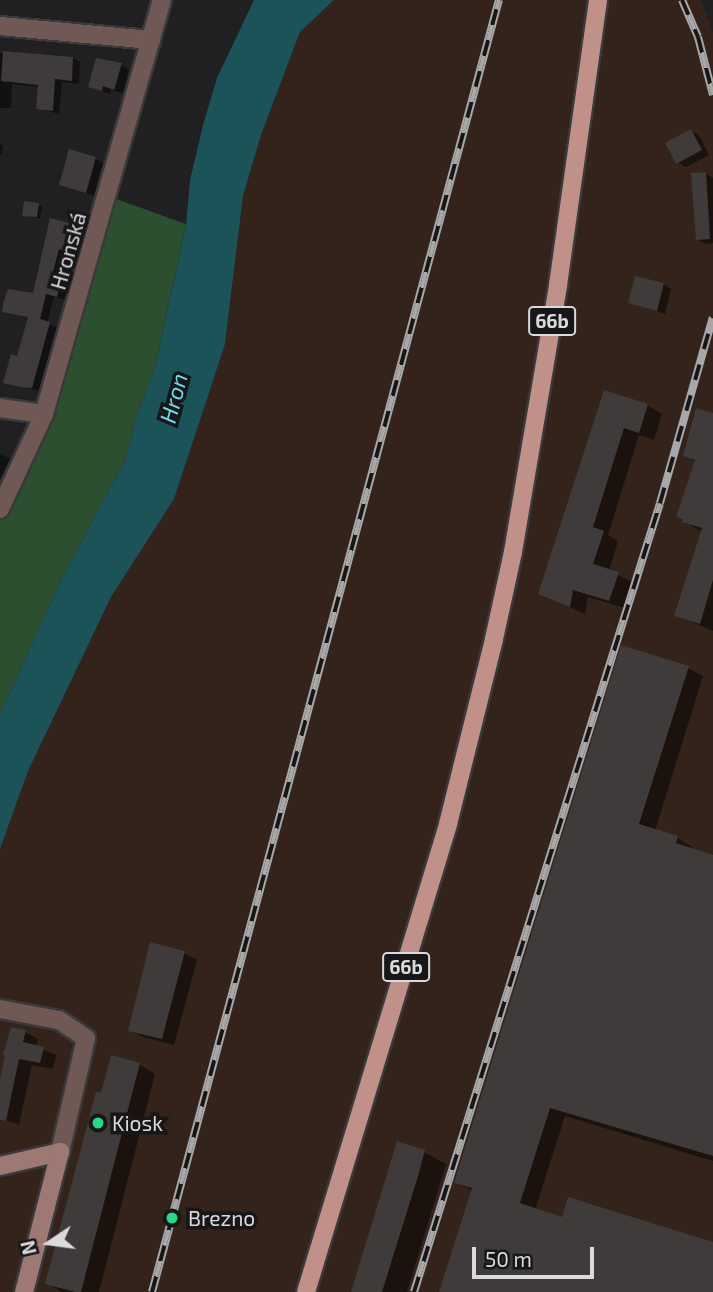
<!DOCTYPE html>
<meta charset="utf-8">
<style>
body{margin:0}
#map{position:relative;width:713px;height:1292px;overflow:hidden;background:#201f22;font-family:"Exo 2",sans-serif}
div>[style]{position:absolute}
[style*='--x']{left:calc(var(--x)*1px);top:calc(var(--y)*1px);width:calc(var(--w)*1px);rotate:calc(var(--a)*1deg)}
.industrial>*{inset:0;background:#33231a}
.green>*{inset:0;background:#2c4f30}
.water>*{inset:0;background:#1c5359}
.shadow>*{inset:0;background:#0007}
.building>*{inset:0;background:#3e3b3a}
.roads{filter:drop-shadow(2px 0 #3a393c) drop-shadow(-2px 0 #3a393c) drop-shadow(0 2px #3a393c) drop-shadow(0 -2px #3a393c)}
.street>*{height:18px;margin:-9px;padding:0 9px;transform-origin:9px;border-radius:9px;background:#705854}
.secondary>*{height:18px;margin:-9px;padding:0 9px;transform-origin:9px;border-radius:9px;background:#9e7872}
.primary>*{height:18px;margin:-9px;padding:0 9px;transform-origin:9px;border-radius:9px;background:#c19089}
.rail>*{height:8px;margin-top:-4px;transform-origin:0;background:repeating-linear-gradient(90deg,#171618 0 16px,#a8a7a9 0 32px);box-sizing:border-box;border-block:2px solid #a8a7a9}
.dots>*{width:19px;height:19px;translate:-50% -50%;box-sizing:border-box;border:4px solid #171618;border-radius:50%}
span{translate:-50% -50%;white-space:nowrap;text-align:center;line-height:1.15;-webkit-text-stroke:7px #171618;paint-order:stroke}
.shield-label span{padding:2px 5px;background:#171618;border:2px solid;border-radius:5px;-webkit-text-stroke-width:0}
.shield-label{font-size:19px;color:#dad9db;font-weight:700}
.street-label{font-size:21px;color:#dad9db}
.poi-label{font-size:21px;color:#dad9db}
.left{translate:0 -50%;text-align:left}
.water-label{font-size:23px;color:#6ddbe7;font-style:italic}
.north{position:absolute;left:14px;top:1208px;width:70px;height:70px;-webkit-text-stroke:5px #171618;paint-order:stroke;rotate:257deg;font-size:19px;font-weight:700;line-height:28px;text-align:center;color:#dad9db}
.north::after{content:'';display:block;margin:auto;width:24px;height:32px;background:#dad9db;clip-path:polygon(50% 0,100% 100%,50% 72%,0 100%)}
.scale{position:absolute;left:472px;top:1247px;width:122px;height:32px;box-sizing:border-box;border:4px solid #dad9db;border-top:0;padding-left:9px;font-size:21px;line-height:24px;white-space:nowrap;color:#dad9db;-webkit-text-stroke:5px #171618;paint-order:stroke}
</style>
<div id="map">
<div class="industrial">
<i style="clip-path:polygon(334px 0,701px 0,710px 24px,713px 33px,713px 1292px,0 1292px,0 849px,28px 771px,111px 597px,174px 499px,225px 344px,243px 196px,261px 135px,300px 32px)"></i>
</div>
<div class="green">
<i style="clip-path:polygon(108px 196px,186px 224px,155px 367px,135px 421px,127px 456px,61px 580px,0 714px,0 509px,44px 414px)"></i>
</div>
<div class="water">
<i style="clip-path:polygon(254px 0,334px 0,300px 32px,261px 135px,243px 196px,225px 344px,174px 499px,111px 597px,28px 771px,0 849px,0 714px,61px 580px,127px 456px,135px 421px,155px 367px,186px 225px,190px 180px,203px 125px,217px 78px)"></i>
</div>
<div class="shadow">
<i style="clip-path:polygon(0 53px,73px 58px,80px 62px,79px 84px,62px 82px,59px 114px,38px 108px,40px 87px,12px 84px,11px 108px,0 108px)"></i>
<i style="clip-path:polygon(121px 65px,129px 69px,123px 93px,111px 90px,110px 94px,90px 86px)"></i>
<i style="clip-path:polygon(691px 131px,699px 135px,709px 155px,686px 167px,678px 163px)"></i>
<i style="clip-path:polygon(0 144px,3px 146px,2px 155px,0 155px)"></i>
<i style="clip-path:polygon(95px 158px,103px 163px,94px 196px,62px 184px)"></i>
<i style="clip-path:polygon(706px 174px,713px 178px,713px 243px,706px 244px,697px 239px)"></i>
<i style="clip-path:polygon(38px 205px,42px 207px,40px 218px,24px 215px)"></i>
<i style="clip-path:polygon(51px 220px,84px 231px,77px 255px,67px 252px,60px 277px,68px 283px,65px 300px,54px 297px,47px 323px,57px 328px,40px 391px,5px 382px,37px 317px,4px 311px,34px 295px)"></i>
<i style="clip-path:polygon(663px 284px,671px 289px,665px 314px,630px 302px)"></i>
<i style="clip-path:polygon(605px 392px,647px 405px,662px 414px,654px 440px,639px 435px,608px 535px,618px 541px,609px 571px,633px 582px,625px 608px,588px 597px,585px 614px,540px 593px)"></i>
<i style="clip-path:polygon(713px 415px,713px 631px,676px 615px,703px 532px,684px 522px,696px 462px,685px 455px)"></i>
<i style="clip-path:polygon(0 453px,10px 459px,0 479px)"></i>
<i style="clip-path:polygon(688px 668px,703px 676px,655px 831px,677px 838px,692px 847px,691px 850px,713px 857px,713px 1161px,565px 1116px,535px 1210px,563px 1219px,713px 1244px,713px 1292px,441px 1292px,473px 1191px,456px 1182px)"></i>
<i style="clip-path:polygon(184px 953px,197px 960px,174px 1045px,143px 1037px,130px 1030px)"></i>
<i style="clip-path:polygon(25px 1032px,38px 1039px,36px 1047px,56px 1055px,53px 1069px,32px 1065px,19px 1125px,0 1118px,0 1087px)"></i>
<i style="clip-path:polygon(139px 1064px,155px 1074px,99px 1292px,62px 1292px,47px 1283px,102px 1096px)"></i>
<i style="clip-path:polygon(424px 1152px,446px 1164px,407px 1292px,353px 1292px)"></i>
</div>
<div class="building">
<i style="clip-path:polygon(3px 51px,73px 57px,72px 81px,55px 79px,53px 111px,36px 109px,38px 85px,1px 81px)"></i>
<i style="clip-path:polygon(96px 58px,122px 63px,114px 90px,103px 86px,102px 91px,88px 87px)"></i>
<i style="clip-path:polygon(691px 129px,702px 150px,676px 164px,665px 143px)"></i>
<i style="clip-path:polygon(69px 149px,96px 157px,86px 193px,59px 185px)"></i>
<i style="clip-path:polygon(706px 172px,710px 239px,696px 240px,691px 173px)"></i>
<i style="clip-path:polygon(24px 201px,39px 203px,37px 217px,22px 216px)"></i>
<i style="clip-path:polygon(50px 218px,77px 225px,69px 252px,59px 249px,53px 272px,61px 277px,57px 297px,46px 294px,40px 319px,50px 322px,32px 388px,20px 387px,3px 383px,11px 354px,17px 356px,28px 317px,2px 312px,3px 304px,8px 289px,33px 293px)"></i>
<i style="clip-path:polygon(635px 276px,664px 283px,657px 311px,628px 303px)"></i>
<i style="clip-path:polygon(604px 390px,648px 404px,639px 433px,624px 428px,593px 527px,604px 531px,593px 564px,619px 572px,609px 601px,573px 590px,570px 607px,538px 594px)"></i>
<i style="clip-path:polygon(696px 408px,713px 413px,713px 580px,700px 624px,674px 616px,702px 528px,682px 522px,683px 519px,676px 517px,695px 460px,683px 456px)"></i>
<i style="clip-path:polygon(621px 645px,689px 666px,639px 824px,678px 836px,676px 843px,713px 855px,713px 1156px,550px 1108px,520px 1203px,562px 1217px,568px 1197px,713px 1242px,713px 1292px,439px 1292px,472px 1188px,454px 1183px)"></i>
<i style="clip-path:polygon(150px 942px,185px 951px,162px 1039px,128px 1031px)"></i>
<i style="clip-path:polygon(11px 1027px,26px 1030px,23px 1042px,44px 1047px,40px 1063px,19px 1059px,6px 1121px,0 1120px,0 1079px,5px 1055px,3px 1055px)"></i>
<i style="clip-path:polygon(111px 1055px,140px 1063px,81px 1292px,75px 1292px,45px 1284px,96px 1092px,101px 1093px)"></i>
<i style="clip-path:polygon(397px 1141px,425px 1150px,419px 1173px,382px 1292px,351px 1292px)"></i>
</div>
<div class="roads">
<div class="street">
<i style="--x:0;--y:26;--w:152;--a:5.3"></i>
<i style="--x:0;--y:408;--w:44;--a:7.8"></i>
<i style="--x:0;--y:509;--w:105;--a:-65.1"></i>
<i style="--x:44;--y:414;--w:430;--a:-74.1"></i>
<i style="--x:0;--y:1009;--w:60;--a:10.6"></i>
<i style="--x:59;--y:1020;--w:32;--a:34"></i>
<i style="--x:86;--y:1038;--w:117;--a:102.8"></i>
</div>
<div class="secondary">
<i style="--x:0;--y:1166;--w:62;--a:-13.1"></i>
<i style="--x:60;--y:1152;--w:145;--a:104.4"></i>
</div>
<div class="primary">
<i style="--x:306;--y:1292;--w:489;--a:-73.1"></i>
<i style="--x:448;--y:824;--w:191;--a:-76"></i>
<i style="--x:494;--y:639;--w:89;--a:-77.7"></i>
<i style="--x:513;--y:552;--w:271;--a:-80.4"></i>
<i style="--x:558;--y:285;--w:288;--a:-82"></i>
</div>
</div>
<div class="rail">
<i style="--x:682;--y:0;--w:40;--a:66.6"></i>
<i style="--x:698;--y:37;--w:60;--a:75.5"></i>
<i style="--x:152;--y:1292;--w:1338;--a:-74.97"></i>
<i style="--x:414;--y:1292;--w:826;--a:-72.68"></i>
<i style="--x:660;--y:503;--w:193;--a:-74.1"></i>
</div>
<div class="dots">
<i style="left:98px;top:1123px;background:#2ad884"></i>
<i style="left:172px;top:1218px;background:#2ad884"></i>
</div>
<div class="shield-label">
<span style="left:552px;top:321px">66b</span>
<span style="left:406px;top:967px">66b</span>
</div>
<div class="street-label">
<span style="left:68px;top:251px;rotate:-74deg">Hronská</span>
</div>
<div class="poi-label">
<span class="left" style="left:112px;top:1123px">Kiosk</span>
<span class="left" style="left:188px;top:1218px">Brezno</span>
</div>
<div class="water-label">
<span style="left:173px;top:398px;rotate:-75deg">Hron</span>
</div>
<div class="north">N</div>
<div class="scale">50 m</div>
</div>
